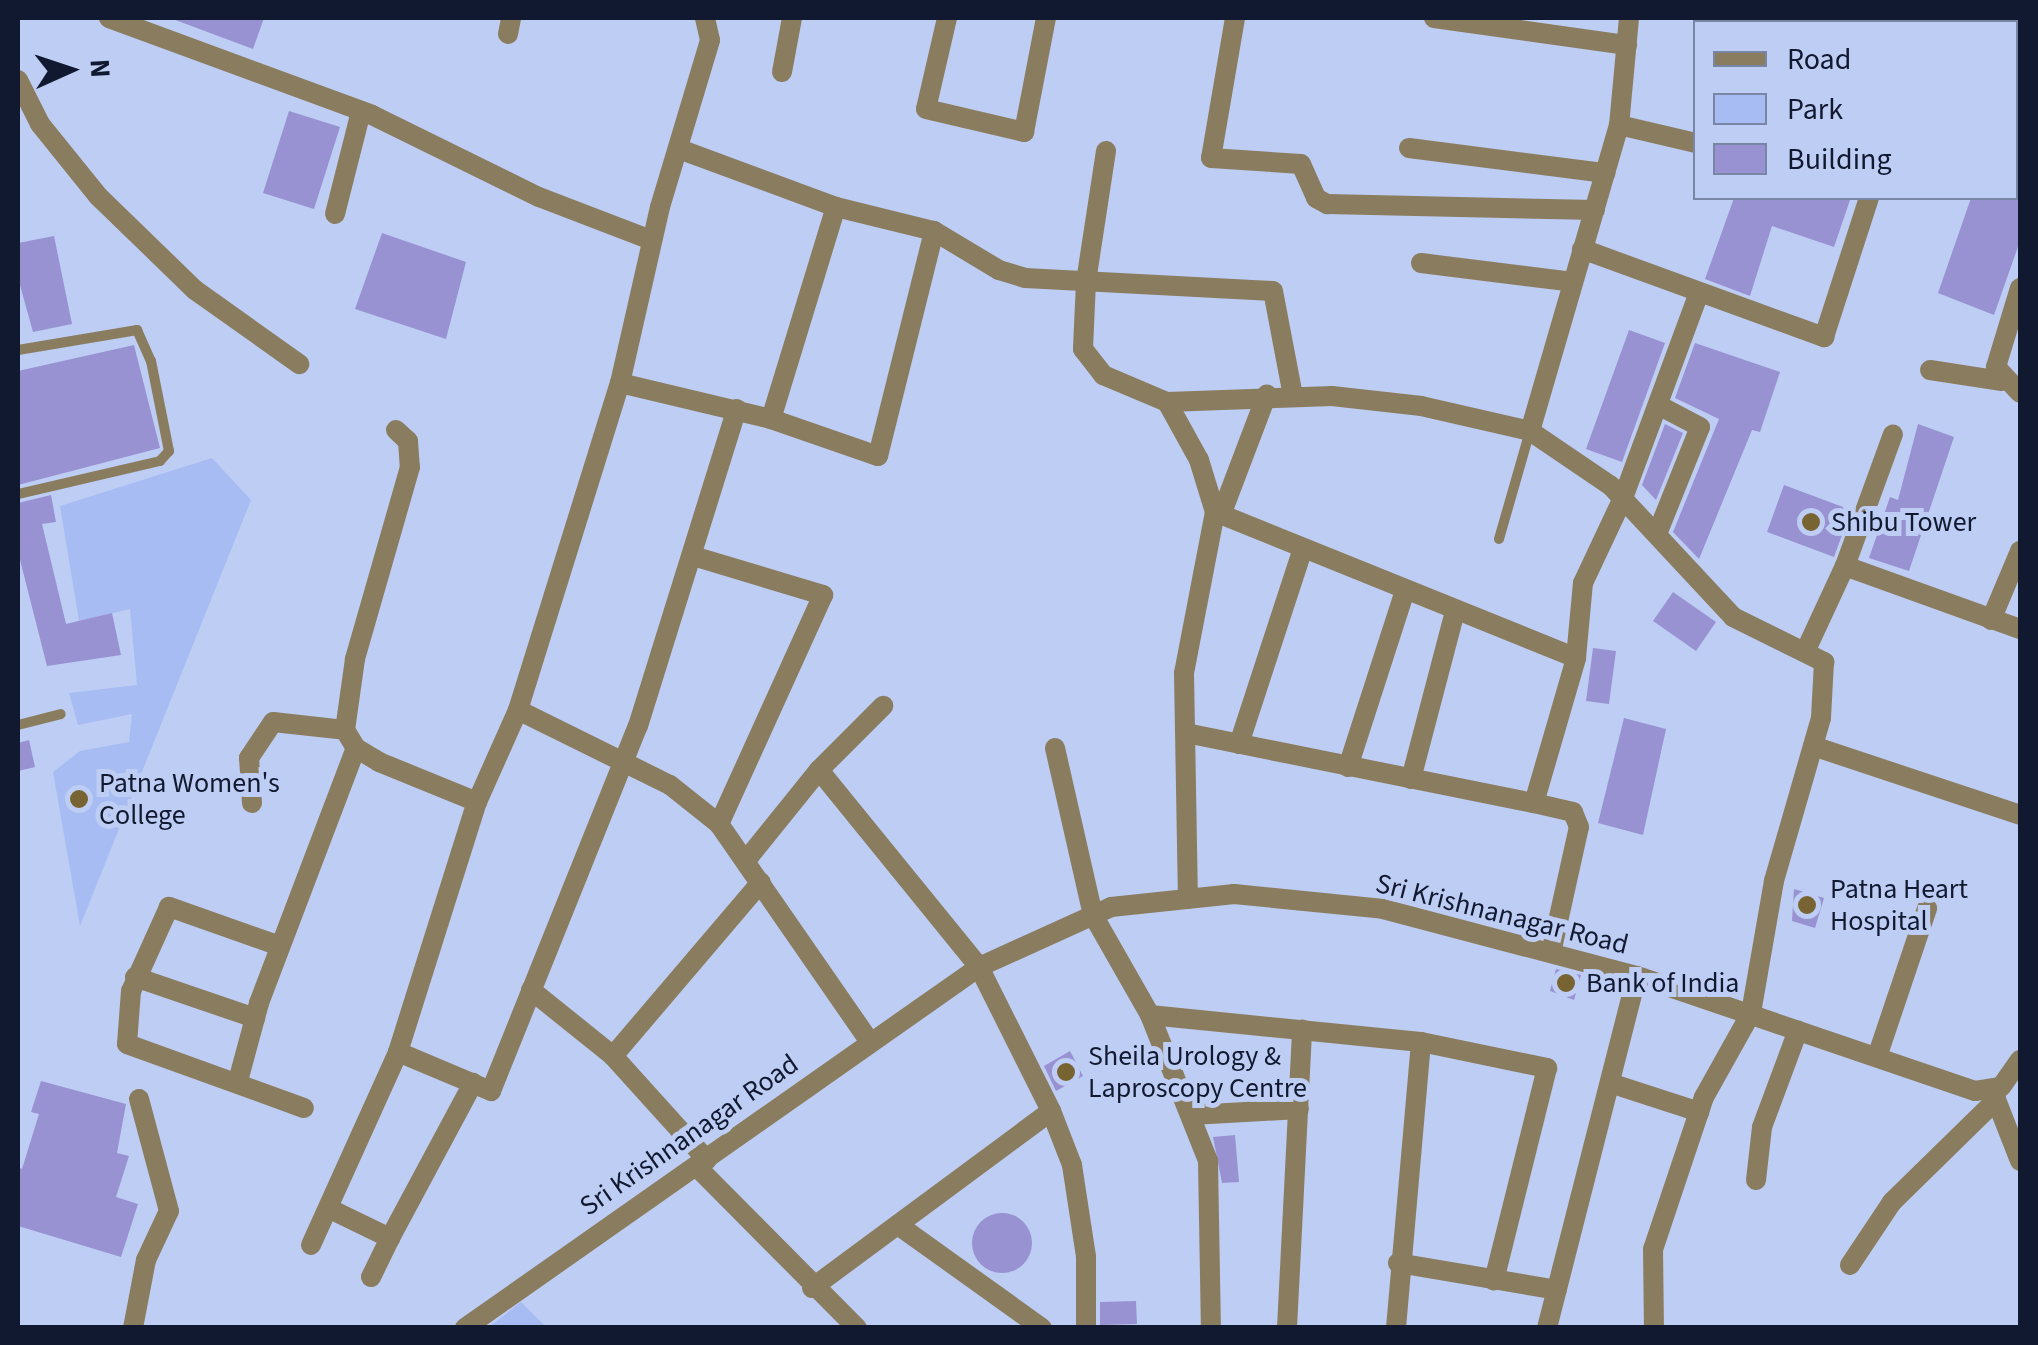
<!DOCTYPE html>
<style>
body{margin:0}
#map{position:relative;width:2038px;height:1345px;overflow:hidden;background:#becdf3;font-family:"Source Sans 3",sans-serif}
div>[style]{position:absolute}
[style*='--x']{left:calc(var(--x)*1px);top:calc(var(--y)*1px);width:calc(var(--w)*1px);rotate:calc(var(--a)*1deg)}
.green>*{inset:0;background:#a7bcf3}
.building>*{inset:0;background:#9892d2}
.round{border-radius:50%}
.lane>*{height:10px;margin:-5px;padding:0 5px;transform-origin:5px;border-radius:5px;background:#8a7d5f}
.street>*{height:20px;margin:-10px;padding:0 10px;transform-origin:10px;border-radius:10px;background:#8a7d5f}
.dots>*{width:28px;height:28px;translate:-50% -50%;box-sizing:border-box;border:5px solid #becdf3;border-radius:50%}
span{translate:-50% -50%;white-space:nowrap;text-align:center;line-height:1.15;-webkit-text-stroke:10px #becdf3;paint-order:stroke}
.poi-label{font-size:28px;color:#111930}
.left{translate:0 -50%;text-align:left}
.street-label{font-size:28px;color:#111930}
.frame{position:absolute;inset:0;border:20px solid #111930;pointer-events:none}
.legend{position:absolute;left:1693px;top:20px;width:325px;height:180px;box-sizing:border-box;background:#becdf3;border:2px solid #7985a5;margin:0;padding:12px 18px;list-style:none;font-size:30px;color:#111930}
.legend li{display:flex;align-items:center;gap:20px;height:50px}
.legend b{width:50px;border:2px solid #7985a5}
.north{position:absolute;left:20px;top:20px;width:100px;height:100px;-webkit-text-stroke:8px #becdf3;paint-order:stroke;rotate:87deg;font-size:28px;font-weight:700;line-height:40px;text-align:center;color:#111930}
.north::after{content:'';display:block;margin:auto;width:35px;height:45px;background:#111930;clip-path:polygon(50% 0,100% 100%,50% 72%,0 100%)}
</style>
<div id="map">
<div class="green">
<i style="clip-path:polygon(212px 458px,251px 500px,80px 926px,53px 772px,80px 751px,129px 742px,132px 714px,78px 725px,69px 693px,137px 685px,130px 609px,79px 621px,60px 506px)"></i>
<i style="clip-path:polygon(521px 1302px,546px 1327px,489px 1327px)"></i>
</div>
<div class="building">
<i style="clip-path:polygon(170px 18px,264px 18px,253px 49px)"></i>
<i style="clip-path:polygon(289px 111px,340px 127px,314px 209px,263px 193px)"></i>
<i style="clip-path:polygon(1734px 198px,1841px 198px,1850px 200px,1834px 247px,1772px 226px,1750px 296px,1705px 279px)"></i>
<i style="clip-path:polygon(1971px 198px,2020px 198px,2020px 241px,1994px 315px,1938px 293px)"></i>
<i style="clip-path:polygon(382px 233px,466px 262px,446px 339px,355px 309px)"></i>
<i style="clip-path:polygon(54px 236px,72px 324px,33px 332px,18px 278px,18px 243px)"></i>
<i style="clip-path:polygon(1629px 330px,1665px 343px,1622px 462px,1586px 449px)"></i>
<i style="clip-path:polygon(1695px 343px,1780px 372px,1760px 432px,1752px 430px,1699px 559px,1673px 532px,1719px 419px,1675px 398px)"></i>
<i style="clip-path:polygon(134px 345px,160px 448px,18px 485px,18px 371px)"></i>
<i style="clip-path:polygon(1665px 424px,1683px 433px,1656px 500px,1642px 485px)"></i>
<i style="clip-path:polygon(1918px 424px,1954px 437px,1909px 571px,1869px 558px,1890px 497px,1898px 500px)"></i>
<i style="clip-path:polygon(1784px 485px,1851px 510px,1834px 557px,1767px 532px)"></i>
<i style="clip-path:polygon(51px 495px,56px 522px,42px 524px,66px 624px,112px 613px,121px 655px,47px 666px,18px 552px,18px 503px)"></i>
<i style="clip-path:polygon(1673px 592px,1716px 622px,1696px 651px,1653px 621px)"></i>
<i style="clip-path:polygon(1593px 648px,1616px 651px,1609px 704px,1586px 701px)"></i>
<i style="clip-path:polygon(1624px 718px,1666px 729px,1643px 835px,1598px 823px)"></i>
<i style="clip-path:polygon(29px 740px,35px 767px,18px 771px,18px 743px)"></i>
<i style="clip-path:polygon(1794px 889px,1824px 898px,1815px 928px,1792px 921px)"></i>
<i style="clip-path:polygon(1556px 969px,1581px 975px,1574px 1000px,1550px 991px)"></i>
<i style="clip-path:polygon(1070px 1051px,1083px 1076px,1056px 1091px,1044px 1066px)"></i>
<i style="clip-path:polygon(41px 1081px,126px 1104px,117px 1153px,129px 1156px,116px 1197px,138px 1204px,121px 1257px,18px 1226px,18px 1167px,22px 1169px,39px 1114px,31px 1112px)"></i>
<i style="clip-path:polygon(1235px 1135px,1239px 1182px,1222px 1183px,1213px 1137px)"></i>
<i class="round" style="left:972px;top:1213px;width:60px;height:60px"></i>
<i style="clip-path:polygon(1136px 1301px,1137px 1324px,1100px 1325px,1100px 1302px)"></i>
</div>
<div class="lane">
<i style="--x:18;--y:350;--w:121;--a:-9.5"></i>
<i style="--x:137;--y:330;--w:34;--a:66"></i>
<i style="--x:151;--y:361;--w:92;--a:78.7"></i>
<i style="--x:169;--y:451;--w:13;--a:132"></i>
<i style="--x:160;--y:461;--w:146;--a:166.9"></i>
<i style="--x:1499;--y:539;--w:112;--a:-74"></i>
<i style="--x:18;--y:725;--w:44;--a:-14.3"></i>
</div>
<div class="street">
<i style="--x:109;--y:18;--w:280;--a:20.2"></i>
<i style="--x:372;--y:115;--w:186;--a:26.2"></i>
<i style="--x:539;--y:197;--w:120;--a:21"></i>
<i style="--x:947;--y:18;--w:93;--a:103"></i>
<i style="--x:926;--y:109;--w:101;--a:13.2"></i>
<i style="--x:1024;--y:132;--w:116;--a:-79.1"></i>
<i style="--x:1235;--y:18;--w:142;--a:99.7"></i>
<i style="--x:1211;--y:158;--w:90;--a:3.8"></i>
<i style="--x:1301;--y:164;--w:37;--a:66"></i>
<i style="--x:1316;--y:198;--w:13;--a:29"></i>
<i style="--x:1327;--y:204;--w:268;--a:1.3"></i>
<i style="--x:1434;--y:18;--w:195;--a:8"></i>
<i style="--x:1629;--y:18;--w:107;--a:95.3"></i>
<i style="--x:1619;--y:125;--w:319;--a:106.2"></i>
<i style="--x:1530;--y:431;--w:98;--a:34.2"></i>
<i style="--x:1611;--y:486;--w:179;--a:47"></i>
<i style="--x:1733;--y:617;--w:102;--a:26.3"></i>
<i style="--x:1824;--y:662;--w:56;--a:93.1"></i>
<i style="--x:1821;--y:718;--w:170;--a:106.1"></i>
<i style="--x:1774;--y:881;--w:134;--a:99.9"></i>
<i style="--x:1751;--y:1013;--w:96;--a:119.2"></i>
<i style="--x:1704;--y:1097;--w:160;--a:108.5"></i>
<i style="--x:1653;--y:1249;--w:79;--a:89.3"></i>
<i style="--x:1861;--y:22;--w:4;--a:-76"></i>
<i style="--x:508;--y:34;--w:16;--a:-79"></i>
<i style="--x:782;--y:72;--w:55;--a:-79.5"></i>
<i style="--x:18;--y:80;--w:49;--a:63.4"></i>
<i style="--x:40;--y:124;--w:92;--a:51.1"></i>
<i style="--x:98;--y:196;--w:135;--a:44.1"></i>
<i style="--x:195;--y:290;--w:128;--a:35.4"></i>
<i style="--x:1619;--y:125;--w:79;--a:13.2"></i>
<i style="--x:1409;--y:148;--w:198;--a:7.3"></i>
<i style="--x:679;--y:149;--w:167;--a:20.3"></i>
<i style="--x:836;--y:207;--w:101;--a:13.8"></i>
<i style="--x:934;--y:231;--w:76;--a:31"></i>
<i style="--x:999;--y:270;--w:27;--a:17"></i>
<i style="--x:1025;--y:278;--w:248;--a:3"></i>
<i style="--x:1273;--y:291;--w:107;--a:79.2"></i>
<i style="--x:1106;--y:151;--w:133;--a:98.7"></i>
<i style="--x:1086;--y:282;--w:67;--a:92.6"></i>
<i style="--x:1083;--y:349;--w:33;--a:52"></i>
<i style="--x:1103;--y:375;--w:69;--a:22.9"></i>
<i style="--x:1167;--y:402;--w:66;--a:61.1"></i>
<i style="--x:1199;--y:460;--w:54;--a:72.9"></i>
<i style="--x:1215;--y:512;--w:164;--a:100.9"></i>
<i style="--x:1184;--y:673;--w:226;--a:89"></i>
<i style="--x:335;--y:214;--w:106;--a:-75.8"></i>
<i style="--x:1582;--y:249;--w:258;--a:20"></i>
<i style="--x:1824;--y:337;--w:146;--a:-72.1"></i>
<i style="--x:1421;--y:263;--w:153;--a:7.1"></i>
<i style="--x:2020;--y:288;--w:83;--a:106.9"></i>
<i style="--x:1996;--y:367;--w:35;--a:47"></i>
<i style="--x:1930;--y:370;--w:73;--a:8.7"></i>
<i style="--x:620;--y:383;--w:155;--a:13.4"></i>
<i style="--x:771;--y:419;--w:113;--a:19.1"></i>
<i style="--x:878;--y:456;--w:232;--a:-76"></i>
<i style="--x:1167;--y:402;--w:165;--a:-2.1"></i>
<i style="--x:1332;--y:396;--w:90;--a:6.4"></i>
<i style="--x:1421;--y:406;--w:112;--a:12.9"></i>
<i style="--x:771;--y:419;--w:222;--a:-73"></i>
<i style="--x:396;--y:430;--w:16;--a:43"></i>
<i style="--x:408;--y:441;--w:26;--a:86"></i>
<i style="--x:410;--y:467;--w:200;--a:106"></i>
<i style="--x:355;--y:659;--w:72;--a:98"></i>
<i style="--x:345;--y:730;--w:21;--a:59"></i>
<i style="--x:356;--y:748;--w:27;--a:31"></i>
<i style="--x:379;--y:762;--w:106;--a:22.2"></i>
<i style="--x:1215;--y:512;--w:389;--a:22"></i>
<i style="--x:1221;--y:515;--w:129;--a:-69.2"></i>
<i style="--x:1657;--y:534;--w:115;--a:-68.1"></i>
<i style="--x:1700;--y:427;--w:47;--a:-152.4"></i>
<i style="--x:693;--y:556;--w:136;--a:16.7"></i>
<i style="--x:823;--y:595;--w:252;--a:114.4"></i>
<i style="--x:1845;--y:566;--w:140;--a:-70"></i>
<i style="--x:1991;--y:620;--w:75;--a:-67.2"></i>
<i style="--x:1805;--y:652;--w:95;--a:-65.1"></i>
<i style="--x:1845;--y:566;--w:186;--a:19.8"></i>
<i style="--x:518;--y:710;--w:169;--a:26.3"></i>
<i style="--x:670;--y:785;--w:63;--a:38.5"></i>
<i style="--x:719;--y:824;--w:265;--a:55.3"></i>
<i style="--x:1186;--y:733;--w:355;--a:11.4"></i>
<i style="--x:1239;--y:744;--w:203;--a:-71.9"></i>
<i style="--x:1813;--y:746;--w:218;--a:18.4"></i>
<i style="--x:1055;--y:748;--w:171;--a:77.2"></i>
<i style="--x:1093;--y:915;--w:115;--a:60.3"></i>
<i style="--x:1150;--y:1015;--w:157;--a:68.3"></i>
<i style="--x:1208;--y:1161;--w:167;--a:89"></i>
<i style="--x:1348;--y:767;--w:185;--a:-72.1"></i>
<i style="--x:819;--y:770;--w:254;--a:50.9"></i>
<i style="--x:979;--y:967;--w:161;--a:63.4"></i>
<i style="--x:1051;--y:1111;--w:58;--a:68.7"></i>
<i style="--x:1072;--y:1165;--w:93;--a:81.3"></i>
<i style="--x:1086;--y:1257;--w:71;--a:90"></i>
<i style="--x:1411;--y:779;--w:174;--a:-75.3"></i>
<i style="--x:252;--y:803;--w:45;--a:-93.8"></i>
<i style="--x:249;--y:758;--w:43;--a:-56.3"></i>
<i style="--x:273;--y:722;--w:72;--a:6.3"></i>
<i style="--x:748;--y:858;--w:113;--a:-51.1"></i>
<i style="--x:819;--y:770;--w:91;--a:-45"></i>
<i style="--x:280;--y:946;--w:118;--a:-160.6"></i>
<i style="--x:169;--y:907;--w:92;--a:114.3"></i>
<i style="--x:131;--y:991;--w:53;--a:94.3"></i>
<i style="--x:127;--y:1044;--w:188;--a:19.9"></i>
<i style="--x:1551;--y:953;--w:129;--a:-77.5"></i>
<i style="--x:1579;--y:827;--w:16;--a:-112"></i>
<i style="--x:1573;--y:812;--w:40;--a:-167"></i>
<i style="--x:1534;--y:803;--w:151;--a:-73.8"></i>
<i style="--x:1576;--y:658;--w:75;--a:-84.7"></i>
<i style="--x:1583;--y:583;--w:94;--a:-64.8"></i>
<i style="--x:1623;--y:498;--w:216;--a:-69.7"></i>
<i style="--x:135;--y:977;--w:127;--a:18.9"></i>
<i style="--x:531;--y:990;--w:105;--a:38.8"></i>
<i style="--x:613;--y:1056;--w:140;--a:47.9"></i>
<i style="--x:1150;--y:1015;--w:272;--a:5.7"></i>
<i style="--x:1421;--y:1042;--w:129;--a:11.7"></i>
<i style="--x:1547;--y:1068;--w:219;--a:104"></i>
<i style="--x:398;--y:1052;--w:101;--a:22.8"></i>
<i style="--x:491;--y:1091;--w:393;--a:-68.1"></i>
<i style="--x:638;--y:726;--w:332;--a:-72.7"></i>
<i style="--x:613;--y:1056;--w:228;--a:-49.6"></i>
<i style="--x:1877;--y:1057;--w:157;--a:-71.4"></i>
<i style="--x:238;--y:1081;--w:81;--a:-74.9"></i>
<i style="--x:259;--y:1003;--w:273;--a:-69.2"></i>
<i style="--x:1610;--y:1083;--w:94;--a:18"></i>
<i style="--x:1993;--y:1092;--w:74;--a:68.6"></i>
<i style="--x:1192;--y:1115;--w:107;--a:-3.2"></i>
<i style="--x:697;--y:1167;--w:227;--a:45.2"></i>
<i style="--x:1756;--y:1180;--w:53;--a:-83.5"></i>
<i style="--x:1762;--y:1127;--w:103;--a:-69.6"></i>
<i style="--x:330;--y:1209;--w:67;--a:25.8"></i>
<i style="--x:390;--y:1238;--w:176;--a:-61.8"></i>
<i style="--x:898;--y:1225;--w:177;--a:35.6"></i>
<i style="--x:311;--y:1245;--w:212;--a:-65.7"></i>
<i style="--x:398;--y:1052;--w:262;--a:-72.5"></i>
<i style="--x:477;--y:802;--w:101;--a:-66"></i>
<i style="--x:518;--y:710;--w:343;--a:-72.7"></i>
<i style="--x:620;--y:383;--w:180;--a:-77.2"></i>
<i style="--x:660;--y:207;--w:174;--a:-73.3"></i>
<i style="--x:710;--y:40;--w:23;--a:-103"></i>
<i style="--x:1398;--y:1263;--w:161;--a:9.6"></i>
<i style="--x:1850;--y:1265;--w:76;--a:-56.3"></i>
<i style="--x:1892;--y:1202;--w:146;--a:-44.4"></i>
<i style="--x:371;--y:1277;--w:43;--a:-64"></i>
<i style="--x:812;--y:1288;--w:297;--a:-36.5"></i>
<i style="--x:133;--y:1328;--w:69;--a:-79.2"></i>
<i style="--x:146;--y:1260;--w:54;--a:-64.9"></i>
<i style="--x:169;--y:1211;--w:116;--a:-105"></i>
<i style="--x:465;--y:1328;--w:628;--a:-35.08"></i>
<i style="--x:979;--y:967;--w:145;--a:-24.4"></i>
<i style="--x:1111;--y:907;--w:124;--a:-6"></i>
<i style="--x:1234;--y:894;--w:150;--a:5.7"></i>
<i style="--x:1383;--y:909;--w:263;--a:14.8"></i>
<i style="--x:1637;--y:976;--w:357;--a:18.8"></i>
<i style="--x:1975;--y:1091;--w:26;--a:-9"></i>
<i style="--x:2001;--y:1087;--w:33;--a:-55"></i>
<i style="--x:1287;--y:1328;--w:299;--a:-87.1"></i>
<i style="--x:1396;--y:1328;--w:287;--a:-85"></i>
<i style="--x:1547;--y:1328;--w:363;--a:-75.7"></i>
</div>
<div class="dots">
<i style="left:1811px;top:522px;background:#786433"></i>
<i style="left:79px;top:799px;background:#786433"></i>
<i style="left:1807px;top:905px;background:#786433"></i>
<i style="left:1566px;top:983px;background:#786433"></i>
<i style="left:1066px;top:1072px;background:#786433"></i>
</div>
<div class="poi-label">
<span class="left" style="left:1831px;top:522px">Shibu Tower</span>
<span class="left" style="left:99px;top:799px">Patna Women's<br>College</span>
<span class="left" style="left:1830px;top:905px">Patna Heart<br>Hospital</span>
<span class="left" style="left:1586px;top:983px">Bank of India</span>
<span class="left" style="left:1088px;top:1072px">Sheila Urology &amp;<br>Laproscopy Centre</span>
</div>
<div class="street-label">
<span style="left:1502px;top:914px;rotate:14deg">Sri Krishnanagar Road</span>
<span style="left:689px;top:1135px;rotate:-35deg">Sri Krishnanagar Road</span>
</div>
<div class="frame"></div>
<ul class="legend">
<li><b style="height:12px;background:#8a7d5f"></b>Road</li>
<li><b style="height:28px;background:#a7bcf3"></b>Park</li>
<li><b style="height:28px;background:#9892d2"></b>Building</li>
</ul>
<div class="north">N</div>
</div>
